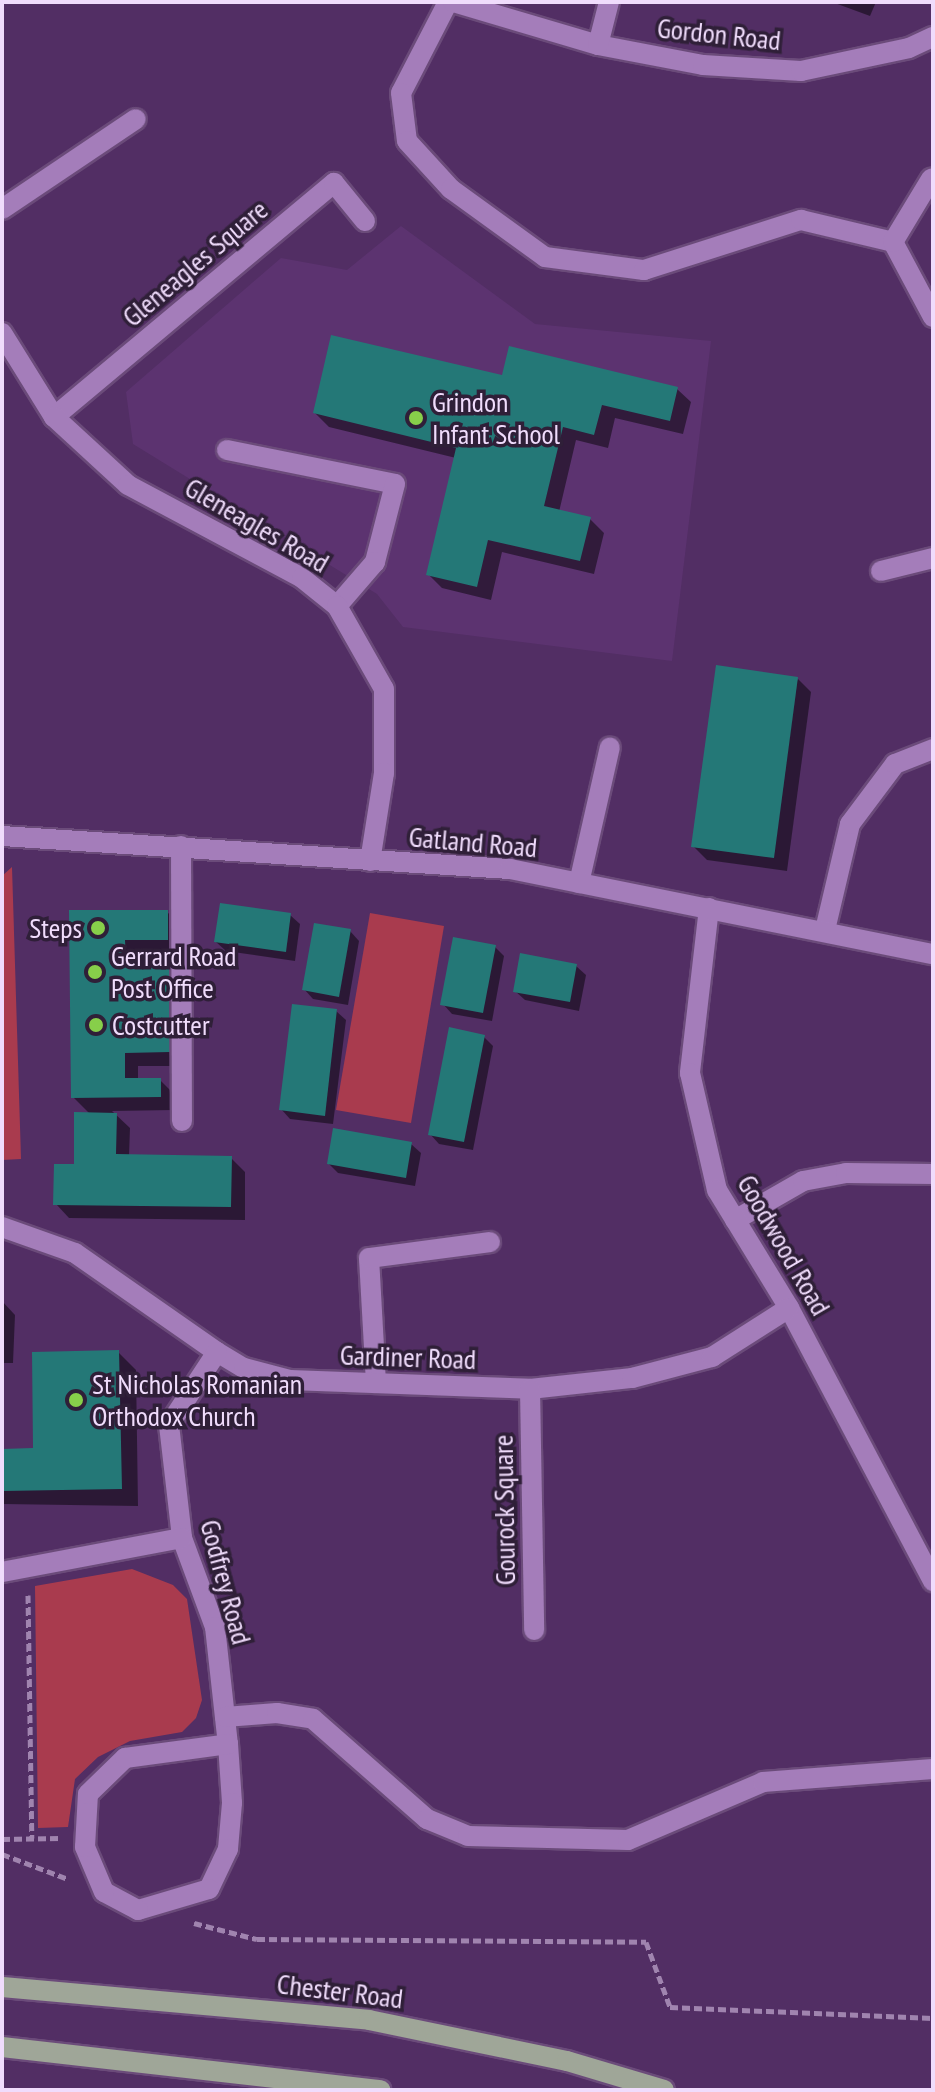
<!DOCTYPE html>
<style>
body{margin:0}
#map{position:relative;width:935px;height:2092px;overflow:hidden;background:#522e64;font-family:"PT Sans Narrow",sans-serif}
div>[style]{position:absolute}
[style*='--x']{left:calc(var(--x)*1px);top:calc(var(--y)*1px);width:calc(var(--w)*1px);rotate:calc(var(--a)*1deg)}
.built>*{inset:0;background:#5c3370}
.green>*{inset:0;background:#a93b4e}
.shadow>*{inset:0;background:#0007}
.building>*{inset:0;background:#247877}
.path>*{height:5px;margin-top:-2.5px;transform-origin:0;background:repeating-linear-gradient(90deg,#a084af 0 8px,transparent 0 12px)}
.roads{filter:drop-shadow(2px 0 #6b4b7a) drop-shadow(-2px 0 #6b4b7a) drop-shadow(0 2px #6b4b7a) drop-shadow(0 -2px #6b4b7a)}
.lane>*{height:20px;margin:-10px;padding:0 10px;transform-origin:10px;border-radius:10px;background:#a47dba}
.street>*{height:20px;margin:-10px;padding:0 10px;transform-origin:10px;border-radius:10px;background:#a47dba}
.secondary>*{height:20px;margin:-10px;padding:0 10px;transform-origin:10px;border-radius:10px;background:#a47dba}
.primary>*{height:20px;margin:-10px;padding:0 10px;transform-origin:10px;border-radius:10px;background:#9fa698}
.dots>*{width:22px;height:22px;translate:-50% -50%;box-sizing:border-box;border:4px solid #2f1f38;border-radius:50%}
span{translate:-50% -50%;white-space:nowrap;text-align:center;line-height:1.15;-webkit-text-stroke:7px #2f1f38;paint-order:stroke}
.street-label{font-size:28px;color:#f0dcfc}
.poi-label{font-size:28px;color:#f0dcfc}
.left{translate:0 -50%;text-align:left}
.right{translate:-100% -50%;text-align:right}
.frame{position:absolute;inset:0;border:4px solid #f0dcfc;pointer-events:none}
</style>
<div id="map">
<div class="built">
<i style="clip-path:polygon(401px 226px,535px 324px,711px 341px,672px 661px,403px 627px,377px 594px,133px 444px,126px 392px,281px 258px,347px 270px)"></i>
</div>
<div class="green">
<i style="clip-path:polygon(12px 867px,21px 1159px,2px 1160px,2px 876px)"></i>
<i style="clip-path:polygon(370px 913px,444px 926px,411px 1123px,336px 1110px)"></i>
<i style="clip-path:polygon(132px 1569px,173px 1585px,187px 1599px,202px 1700px,196px 1718px,182px 1732px,130px 1741px,98px 1757px,75px 1779px,68px 1827px,38px 1828px,35px 1586px)"></i>
</div>
<div class="shadow">
<i style="clip-path:polygon(832px 2px,876px 2px,870px 16px)"></i>
<i style="clip-path:polygon(503px 378px,677px 389px,691px 402px,683px 434px,615px 418px,608px 448px,576px 440px,559px 512px,590px 519px,604px 533px,594px 574px,502px 552px,491px 600px,442px 588px,428px 574px,456px 458px,329px 427px,315px 413px)"></i>
<i style="clip-path:polygon(798px 679px,811px 692px,787px 871px,707px 860px,693px 846px)"></i>
<i style="clip-path:polygon(72px 912px,167px 912px,181px 925px,181px 953px,138px 953px,138px 962px,168px 962px,182px 975px,183px 1066px,138px 1066px,138px 1080px,160px 1080px,174px 1094px,174px 1110px,112px 1111px,130px 1128px,129px 1156px,231px 1158px,245px 1172px,245px 1220px,69px 1218px,56px 1204px,76px 1166px,90px 1114px,73px 1097px)"></i>
<i style="clip-path:polygon(290px 915px,300px 924px,295px 961px,226px 951px,216px 942px)"></i>
<i style="clip-path:polygon(350px 931px,359px 941px,348px 1005px,313px 999px,304px 989px)"></i>
<i style="clip-path:polygon(495px 947px,504px 956px,492px 1021px,452px 1014px,443px 1004px)"></i>
<i style="clip-path:polygon(576px 966px,586px 975px,579px 1011px,525px 1000px,515px 991px)"></i>
<i style="clip-path:polygon(336px 1011px,346px 1020px,333px 1124px,290px 1119px,281px 1109px)"></i>
<i style="clip-path:polygon(484px 1037px,493px 1046px,473px 1150px,439px 1144px,430px 1134px)"></i>
<i style="clip-path:polygon(411px 1144px,421px 1153px,415px 1186px,338px 1173px,329px 1164px)"></i>
<i style="clip-path:polygon(2px 1301px,15px 1315px,13px 1363px,2px 1363px)"></i>
<i style="clip-path:polygon(118px 1352px,136px 1370px,138px 1506px,2px 1504px,2px 1451px,32px 1450px)"></i>
</div>
<div class="building">
<i style="clip-path:polygon(331px 335px,502px 375px,509px 346px,678px 387px,670px 421px,602px 405px,594px 435px,563px 427px,544px 506px,591px 517px,580px 561px,488px 540px,477px 587px,426px 575px,456px 448px,313px 413px)"></i>
<i style="clip-path:polygon(716px 665px,798px 677px,774px 858px,691px 847px)"></i>
<i style="clip-path:polygon(220px 903px,291px 913px,286px 952px,214px 942px)"></i>
<i style="clip-path:polygon(69px 910px,168px 910px,168px 940px,125px 940px,126px 960px,169px 960px,170px 1052px,125px 1053px,125px 1078px,161px 1078px,161px 1097px,71px 1098px)"></i>
<i style="clip-path:polygon(314px 923px,351px 929px,339px 997px,302px 990px)"></i>
<i style="clip-path:polygon(453px 937px,496px 945px,483px 1013px,440px 1005px)"></i>
<i style="clip-path:polygon(520px 953px,577px 964px,570px 1002px,513px 992px)"></i>
<i style="clip-path:polygon(292px 1004px,337px 1009px,325px 1116px,279px 1110px)"></i>
<i style="clip-path:polygon(449px 1027px,485px 1035px,464px 1142px,428px 1135px)"></i>
<i style="clip-path:polygon(74px 1112px,117px 1113px,116px 1154px,232px 1156px,231px 1207px,53px 1205px,54px 1164px,74px 1164px)"></i>
<i style="clip-path:polygon(333px 1128px,412px 1142px,406px 1178px,327px 1164px)"></i>
<i style="clip-path:polygon(119px 1350px,122px 1489px,2px 1491px,2px 1449px,33px 1448px,32px 1352px)"></i>
</div>
<div class="path">
<i style="--x:28;--y:1595;--w:243;--a:89.1"></i>
<i style="--x:2;--y:1839;--w:59;--a:-1"></i>
<i style="--x:2;--y:1854;--w:71;--a:20.7"></i>
<i style="--x:194;--y:1923;--w:65;--a:14.3"></i>
<i style="--x:257;--y:1939;--w:389;--a:0.4"></i>
<i style="--x:646;--y:1942;--w:69;--a:69.7"></i>
<i style="--x:670;--y:2007;--w:263;--a:2.4"></i>
</div>
<div class="roads">
<div class="lane">
<i style="--x:2;--y:209;--w:161;--a:-33.9"></i>
<i style="--x:227;--y:450;--w:171;--a:11.4"></i>
<i style="--x:395;--y:484;--w:81;--a:104.4"></i>
<i style="--x:375;--y:562;--w:58;--a:130.8"></i>
<i style="--x:181;--y:846;--w:275;--a:89.8"></i>
<i style="--x:579;--y:883;--w:139;--a:-77.2"></i>
<i style="--x:735;--y:1220;--w:78;--a:-29.8"></i>
<i style="--x:803;--y:1181;--w:44;--a:-10.5"></i>
<i style="--x:846;--y:1173;--w:87;--a:0.7"></i>
<i style="--x:376;--y:1383;--w:125;--a:-93.2"></i>
<i style="--x:369;--y:1258;--w:122;--a:-7.5"></i>
</div>
<div class="street">
<i style="--x:448;--y:2;--w:102;--a:117.3"></i>
<i style="--x:401;--y:93;--w:48;--a:82.9"></i>
<i style="--x:407;--y:141;--w:65;--a:47.5"></i>
<i style="--x:451;--y:189;--w:116;--a:35.9"></i>
<i style="--x:545;--y:257;--w:100;--a:7.5"></i>
<i style="--x:644;--y:270;--w:165;--a:-17.7"></i>
<i style="--x:801;--y:220;--w:95;--a:13.4"></i>
<i style="--x:893;--y:242;--w:85;--a:61.9"></i>
<i style="--x:453;--y:2;--w:151;--a:16.5"></i>
<i style="--x:598;--y:45;--w:107;--a:10.8"></i>
<i style="--x:703;--y:65;--w:98;--a:3.5"></i>
<i style="--x:801;--y:71;--w:110;--a:-12"></i>
<i style="--x:909;--y:48;--w:26;--a:-25"></i>
<i style="--x:598;--y:45;--w:44;--a:-75.7"></i>
<i style="--x:893;--y:242;--w:74;--a:-58.9"></i>
<i style="--x:54;--y:417;--w:365;--a:-39.9"></i>
<i style="--x:334;--y:183;--w:49;--a:50.8"></i>
<i style="--x:881;--y:571;--w:54;--a:-14"></i>
<i style="--x:709;--y:908;--w:166;--a:96.6"></i>
<i style="--x:690;--y:1073;--w:120;--a:77"></i>
<i style="--x:717;--y:1190;--w:138;--a:58.6"></i>
<i style="--x:789;--y:1308;--w:309;--a:62.2"></i>
<i style="--x:825;--y:930;--w:109;--a:-76.7"></i>
<i style="--x:850;--y:824;--w:75;--a:-53.1"></i>
<i style="--x:895;--y:764;--w:41;--a:-21.5"></i>
<i style="--x:2;--y:1227;--w:77;--a:19.6"></i>
<i style="--x:75;--y:1253;--w:173;--a:34.9"></i>
<i style="--x:217;--y:1352;--w:31;--a:31"></i>
<i style="--x:244;--y:1368;--w:48;--a:14.6"></i>
<i style="--x:290;--y:1380;--w:240;--a:2.1"></i>
<i style="--x:530;--y:1389;--w:103;--a:-6.2"></i>
<i style="--x:632;--y:1378;--w:83;--a:-14.7"></i>
<i style="--x:712;--y:1357;--w:91;--a:-32.5"></i>
<i style="--x:217;--y:1352;--w:87;--a:123.3"></i>
<i style="--x:169;--y:1425;--w:114;--a:83.4"></i>
<i style="--x:182;--y:1538;--w:95;--a:69.7"></i>
<i style="--x:215;--y:1627;--w:118;--a:83.7"></i>
<i style="--x:228;--y:1744;--w:59;--a:86.1"></i>
<i style="--x:232;--y:1803;--w:46;--a:95"></i>
<i style="--x:228;--y:1849;--w:44;--a:115.4"></i>
<i style="--x:209;--y:1889;--w:74;--a:163.5"></i>
<i style="--x:138;--y:1910;--w:38;--a:-152"></i>
<i style="--x:104;--y:1892;--w:49;--a:-112.9"></i>
<i style="--x:85;--y:1847;--w:53;--a:-86.8"></i>
<i style="--x:88;--y:1794;--w:52;--a:-44.2"></i>
<i style="--x:125;--y:1758;--w:104;--a:-7.7"></i>
<i style="--x:530;--y:1389;--w:241;--a:89"></i>
<i style="--x:2;--y:1572;--w:183;--a:-10.7"></i>
<i style="--x:225;--y:1717;--w:52;--a:-4.4"></i>
<i style="--x:277;--y:1713;--w:36;--a:9"></i>
<i style="--x:313;--y:1719;--w:152;--a:41.3"></i>
<i style="--x:427;--y:1819;--w:44;--a:22.5"></i>
<i style="--x:468;--y:1836;--w:160;--a:1.4"></i>
<i style="--x:628;--y:1840;--w:147;--a:-23.2"></i>
<i style="--x:763;--y:1782;--w:170;--a:-4.4"></i>
</div>
<div class="secondary">
<i style="--x:2;--y:333;--w:99;--a:58.2"></i>
<i style="--x:54;--y:417;--w:100;--a:42.6"></i>
<i style="--x:128;--y:485;--w:197;--a:28.1"></i>
<i style="--x:302;--y:578;--w:45;--a:38.7"></i>
<i style="--x:337;--y:606;--w:95;--a:60.5"></i>
<i style="--x:384;--y:689;--w:84;--a:90"></i>
<i style="--x:384;--y:773;--w:89;--a:99"></i>
<i style="--x:2;--y:836;--w:509;--a:3.72"></i>
<i style="--x:510;--y:869;--w:431;--a:11.4"></i>
</div>
<div class="primary">
<i style="--x:2;--y:1987;--w:368;--a:5.1"></i>
<i style="--x:369;--y:2020;--w:202;--a:11.7"></i>
<i style="--x:567;--y:2061;--w:101;--a:16.6"></i>
<i style="--x:2;--y:2047;--w:381;--a:6.5"></i>
</div>
</div>
<div class="dots">
<i style="left:416px;top:418px;background:#87cf4a"></i>
<i style="left:98px;top:928px;background:#87cf4a"></i>
<i style="left:95px;top:972px;background:#87cf4a"></i>
<i style="left:96px;top:1025px;background:#87cf4a"></i>
<i style="left:76px;top:1400px;background:#87cf4a"></i>
</div>
<div class="street-label">
<span style="left:719px;top:34px;rotate:6deg">Gordon Road</span>
<span style="left:195px;top:263px;rotate:-40deg">Gleneagles Square</span>
<span style="left:257px;top:525px;rotate:30deg">Gleneagles Road</span>
<span style="left:473px;top:842px;rotate:5deg">Gatland Road</span>
<span style="left:784px;top:1245px;rotate:60deg">Goodwood Road</span>
<span style="left:408px;top:1357px;rotate:2deg">Gardiner Road</span>
<span style="left:504px;top:1510px;rotate:-91deg">Gourock Square</span>
<span style="left:226px;top:1582px;rotate:75deg">Godfrey Road</span>
<span style="left:340px;top:1991px;rotate:7deg">Chester Road</span>
</div>
<div class="poi-label">
<span class="left" style="left:432px;top:418px">Grindon<br>Infant School</span>
<span class="right" style="left:82px;top:928px">Steps</span>
<span class="left" style="left:111px;top:972px">Gerrard Road<br>Post Office</span>
<span class="left" style="left:112px;top:1025px">Costcutter</span>
<span class="left" style="left:92px;top:1400px">St Nicholas Romanian<br>Orthodox Church</span>
</div>
<div class="frame"></div>
</div>
